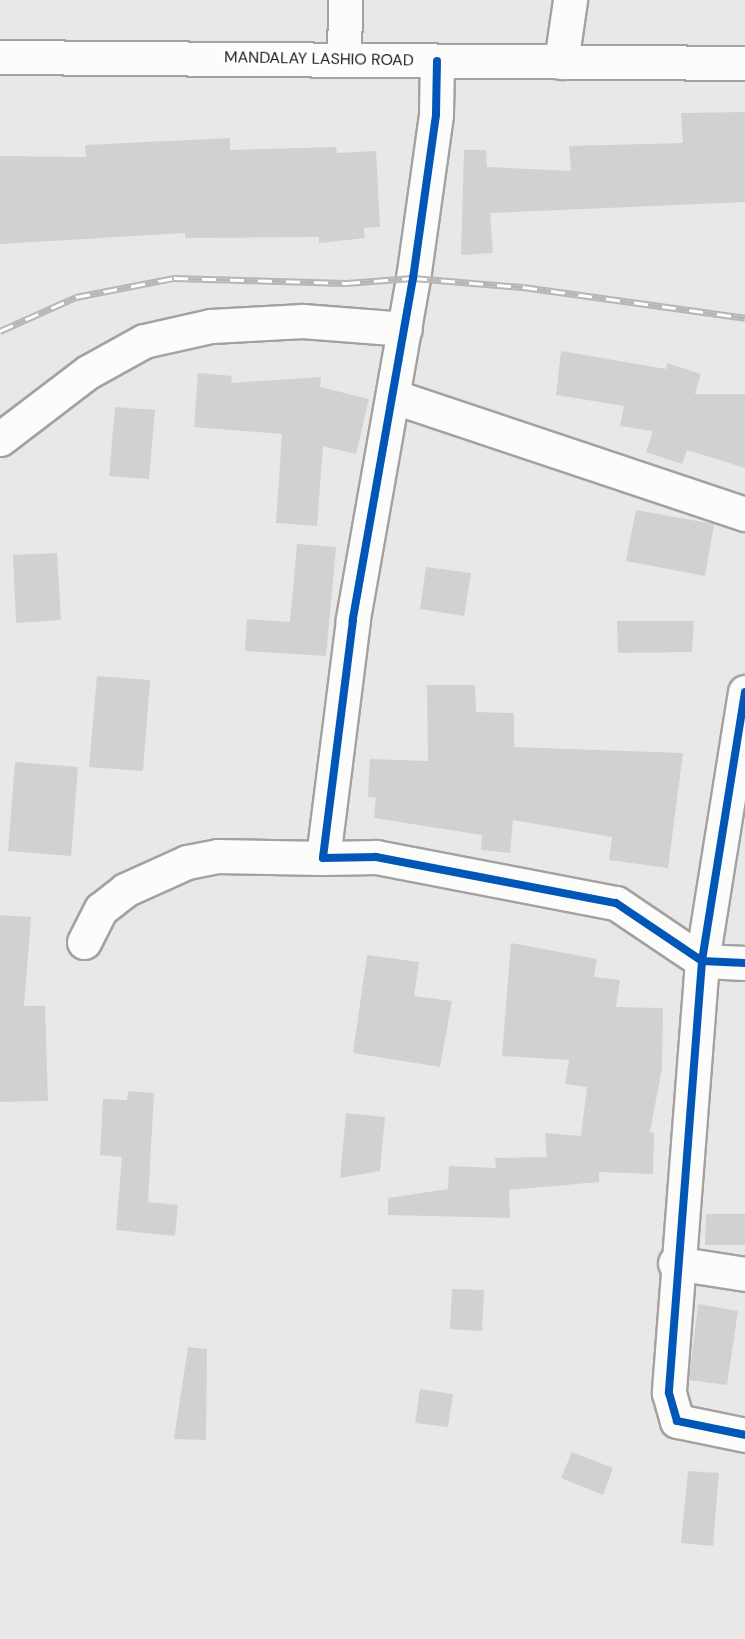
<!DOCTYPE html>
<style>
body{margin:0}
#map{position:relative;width:745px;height:1639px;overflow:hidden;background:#eae8e6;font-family:"DM Sans",sans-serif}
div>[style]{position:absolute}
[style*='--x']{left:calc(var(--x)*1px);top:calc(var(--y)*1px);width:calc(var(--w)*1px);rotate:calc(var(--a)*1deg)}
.building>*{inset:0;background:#d3d1d0}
.roads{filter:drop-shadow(2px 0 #a3a2a1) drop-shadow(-2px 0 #a3a2a1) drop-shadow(0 2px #a3a2a1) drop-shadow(0 -2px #a3a2a1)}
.street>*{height:33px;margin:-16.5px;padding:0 16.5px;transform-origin:16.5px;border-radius:16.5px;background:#fcfcfb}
.highway>*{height:33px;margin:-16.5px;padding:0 16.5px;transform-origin:16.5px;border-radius:16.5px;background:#fcfcfb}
.rail>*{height:7px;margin-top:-3.5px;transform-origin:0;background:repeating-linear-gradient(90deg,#fff 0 14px,#b6b6b5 0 28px);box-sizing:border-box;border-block:2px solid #b6b6b5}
.cycleway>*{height:8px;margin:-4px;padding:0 4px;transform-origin:4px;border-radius:4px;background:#0057b8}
span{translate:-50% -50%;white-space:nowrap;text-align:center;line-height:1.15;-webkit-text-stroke:5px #fff;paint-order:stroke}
.street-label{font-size:16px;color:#1a1918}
</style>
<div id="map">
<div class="building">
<i style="clip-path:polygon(745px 112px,745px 202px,490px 213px,493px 253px,461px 255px,464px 150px,486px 150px,487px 167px,571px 171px,569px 146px,683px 143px,681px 113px)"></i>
<i style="clip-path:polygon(230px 138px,230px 150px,336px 147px,337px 153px,376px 151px,380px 227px,364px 228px,365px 238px,319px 243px,319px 237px,185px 238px,185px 233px,0 244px,0 156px,86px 157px,85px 145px)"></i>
<i style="clip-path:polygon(561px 351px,666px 369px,667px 363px,701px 374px,695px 394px,745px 394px,745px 468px,687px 450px,682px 464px,646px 452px,653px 431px,620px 426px,624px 406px,556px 395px)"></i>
<i style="clip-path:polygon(198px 373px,232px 376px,231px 383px,321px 377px,320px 387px,369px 399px,356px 454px,323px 446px,317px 526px,276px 523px,282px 434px,194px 427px)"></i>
<i style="clip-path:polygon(115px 407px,155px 410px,149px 479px,109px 476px)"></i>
<i style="clip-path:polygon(636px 510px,714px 524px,705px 576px,626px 561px)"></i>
<i style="clip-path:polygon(297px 544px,336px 547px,326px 656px,245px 651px,247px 619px,290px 622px)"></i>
<i style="clip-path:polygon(57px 553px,61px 620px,16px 623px,13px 555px)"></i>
<i style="clip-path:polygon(426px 567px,471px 573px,464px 616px,420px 609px)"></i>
<i style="clip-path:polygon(617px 621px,694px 621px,692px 652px,618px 653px)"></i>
<i style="clip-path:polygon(97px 676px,150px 680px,143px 771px,89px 767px)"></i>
<i style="clip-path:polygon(427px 685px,475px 685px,476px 712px,514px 713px,514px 747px,683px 753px,668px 868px,609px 860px,612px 837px,513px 820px,510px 853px,481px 850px,482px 835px,374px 818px,376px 798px,368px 797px,370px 759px,428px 761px)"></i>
<i style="clip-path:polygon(15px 762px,78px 767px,71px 856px,8px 851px)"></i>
<i style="clip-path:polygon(0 915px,31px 917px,24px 1006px,45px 1006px,48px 1101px,0 1102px)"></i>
<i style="clip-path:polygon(511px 943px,597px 959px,594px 977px,620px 980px,616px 1007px,663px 1008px,662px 1068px,650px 1132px,654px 1133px,653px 1174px,599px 1172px,599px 1182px,509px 1190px,510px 1218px,388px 1215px,388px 1198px,448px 1189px,449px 1166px,496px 1168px,495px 1158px,547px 1157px,545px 1133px,581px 1136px,587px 1087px,565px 1084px,569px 1060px,502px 1056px)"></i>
<i style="clip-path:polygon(367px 955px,419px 962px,414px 996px,452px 1001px,440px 1067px,353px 1053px)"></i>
<i style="clip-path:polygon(128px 1091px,154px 1093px,148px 1202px,178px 1205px,175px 1236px,116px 1230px,122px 1157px,100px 1155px,103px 1099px,127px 1100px)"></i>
<i style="clip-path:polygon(346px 1113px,385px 1117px,380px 1171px,340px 1178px)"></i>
<i style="clip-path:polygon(706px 1214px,745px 1214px,745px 1245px,705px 1245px)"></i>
<i style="clip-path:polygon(452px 1289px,484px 1290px,482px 1331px,450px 1329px)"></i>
<i style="clip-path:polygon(698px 1304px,738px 1311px,727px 1385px,689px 1380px)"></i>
<i style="clip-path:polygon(188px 1347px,207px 1349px,206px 1440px,174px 1439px)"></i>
<i style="clip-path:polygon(420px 1389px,453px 1394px,448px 1427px,415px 1423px)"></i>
<i style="clip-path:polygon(572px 1452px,613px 1468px,603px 1495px,561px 1478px)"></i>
<i style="clip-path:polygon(688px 1471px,719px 1473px,713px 1546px,681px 1543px)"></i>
</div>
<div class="roads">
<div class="street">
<i style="--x:344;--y:60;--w:60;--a:-89"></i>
<i style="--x:437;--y:61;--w:54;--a:91.1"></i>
<i style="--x:436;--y:115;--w:165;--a:98"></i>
<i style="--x:413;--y:278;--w:347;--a:100"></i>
<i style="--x:353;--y:620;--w:240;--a:97.2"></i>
<i style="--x:323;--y:858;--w:53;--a:-1.1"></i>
<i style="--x:376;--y:857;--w:244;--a:10.9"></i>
<i style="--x:616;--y:903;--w:104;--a:34"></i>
<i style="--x:702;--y:961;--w:43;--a:2.7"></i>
<i style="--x:561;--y:62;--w:63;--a:-81.7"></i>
<i style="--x:395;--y:397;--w:369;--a:18.5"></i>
<i style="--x:0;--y:439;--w:111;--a:-37.3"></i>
<i style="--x:88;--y:372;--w:64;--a:-29"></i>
<i style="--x:144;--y:341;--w:69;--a:-12.6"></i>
<i style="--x:211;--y:326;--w:92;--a:-3.1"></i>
<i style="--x:303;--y:321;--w:102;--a:4.5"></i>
<i style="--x:745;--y:692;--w:272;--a:99.1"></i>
<i style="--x:702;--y:961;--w:433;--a:94.4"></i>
<i style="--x:669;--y:1393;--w:29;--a:74"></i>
<i style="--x:677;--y:1421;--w:69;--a:11.6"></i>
<i style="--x:84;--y:942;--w:37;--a:-63"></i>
<i style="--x:101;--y:909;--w:31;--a:-38"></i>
<i style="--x:125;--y:890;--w:68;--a:-24.3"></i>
<i style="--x:187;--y:862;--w:31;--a:-11"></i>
<i style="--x:217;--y:856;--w:106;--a:1.1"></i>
<i style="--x:675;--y:1263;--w:71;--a:8.9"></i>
</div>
<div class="highway">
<i style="--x:0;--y:57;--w:745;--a:0.46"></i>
</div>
</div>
<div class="rail">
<i style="--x:0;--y:331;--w:83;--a:-24.1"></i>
<i style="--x:76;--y:297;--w:100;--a:-11"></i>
<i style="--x:174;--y:278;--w:172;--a:1.7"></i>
<i style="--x:346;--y:283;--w:67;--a:-4.3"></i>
<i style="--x:413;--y:278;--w:110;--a:4.7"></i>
<i style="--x:523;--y:287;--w:224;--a:7.9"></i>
</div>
<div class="cycleway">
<i style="--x:437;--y:61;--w:54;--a:91.1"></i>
<i style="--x:436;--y:115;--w:165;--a:98"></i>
<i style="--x:413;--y:278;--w:347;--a:100"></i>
<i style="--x:353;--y:620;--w:240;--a:97.2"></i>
<i style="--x:323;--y:858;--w:53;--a:-1.1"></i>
<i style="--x:376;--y:857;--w:244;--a:10.9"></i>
<i style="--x:616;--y:903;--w:104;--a:34"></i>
<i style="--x:702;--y:961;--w:43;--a:2.7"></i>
<i style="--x:745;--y:692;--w:272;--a:99.1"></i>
<i style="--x:702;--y:961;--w:433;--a:94.4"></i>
<i style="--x:669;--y:1393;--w:29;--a:74"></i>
<i style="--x:677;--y:1421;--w:69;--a:11.6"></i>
</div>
<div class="street-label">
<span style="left:319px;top:59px;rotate:1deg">MANDALAY LASHIO ROAD</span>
</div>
</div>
